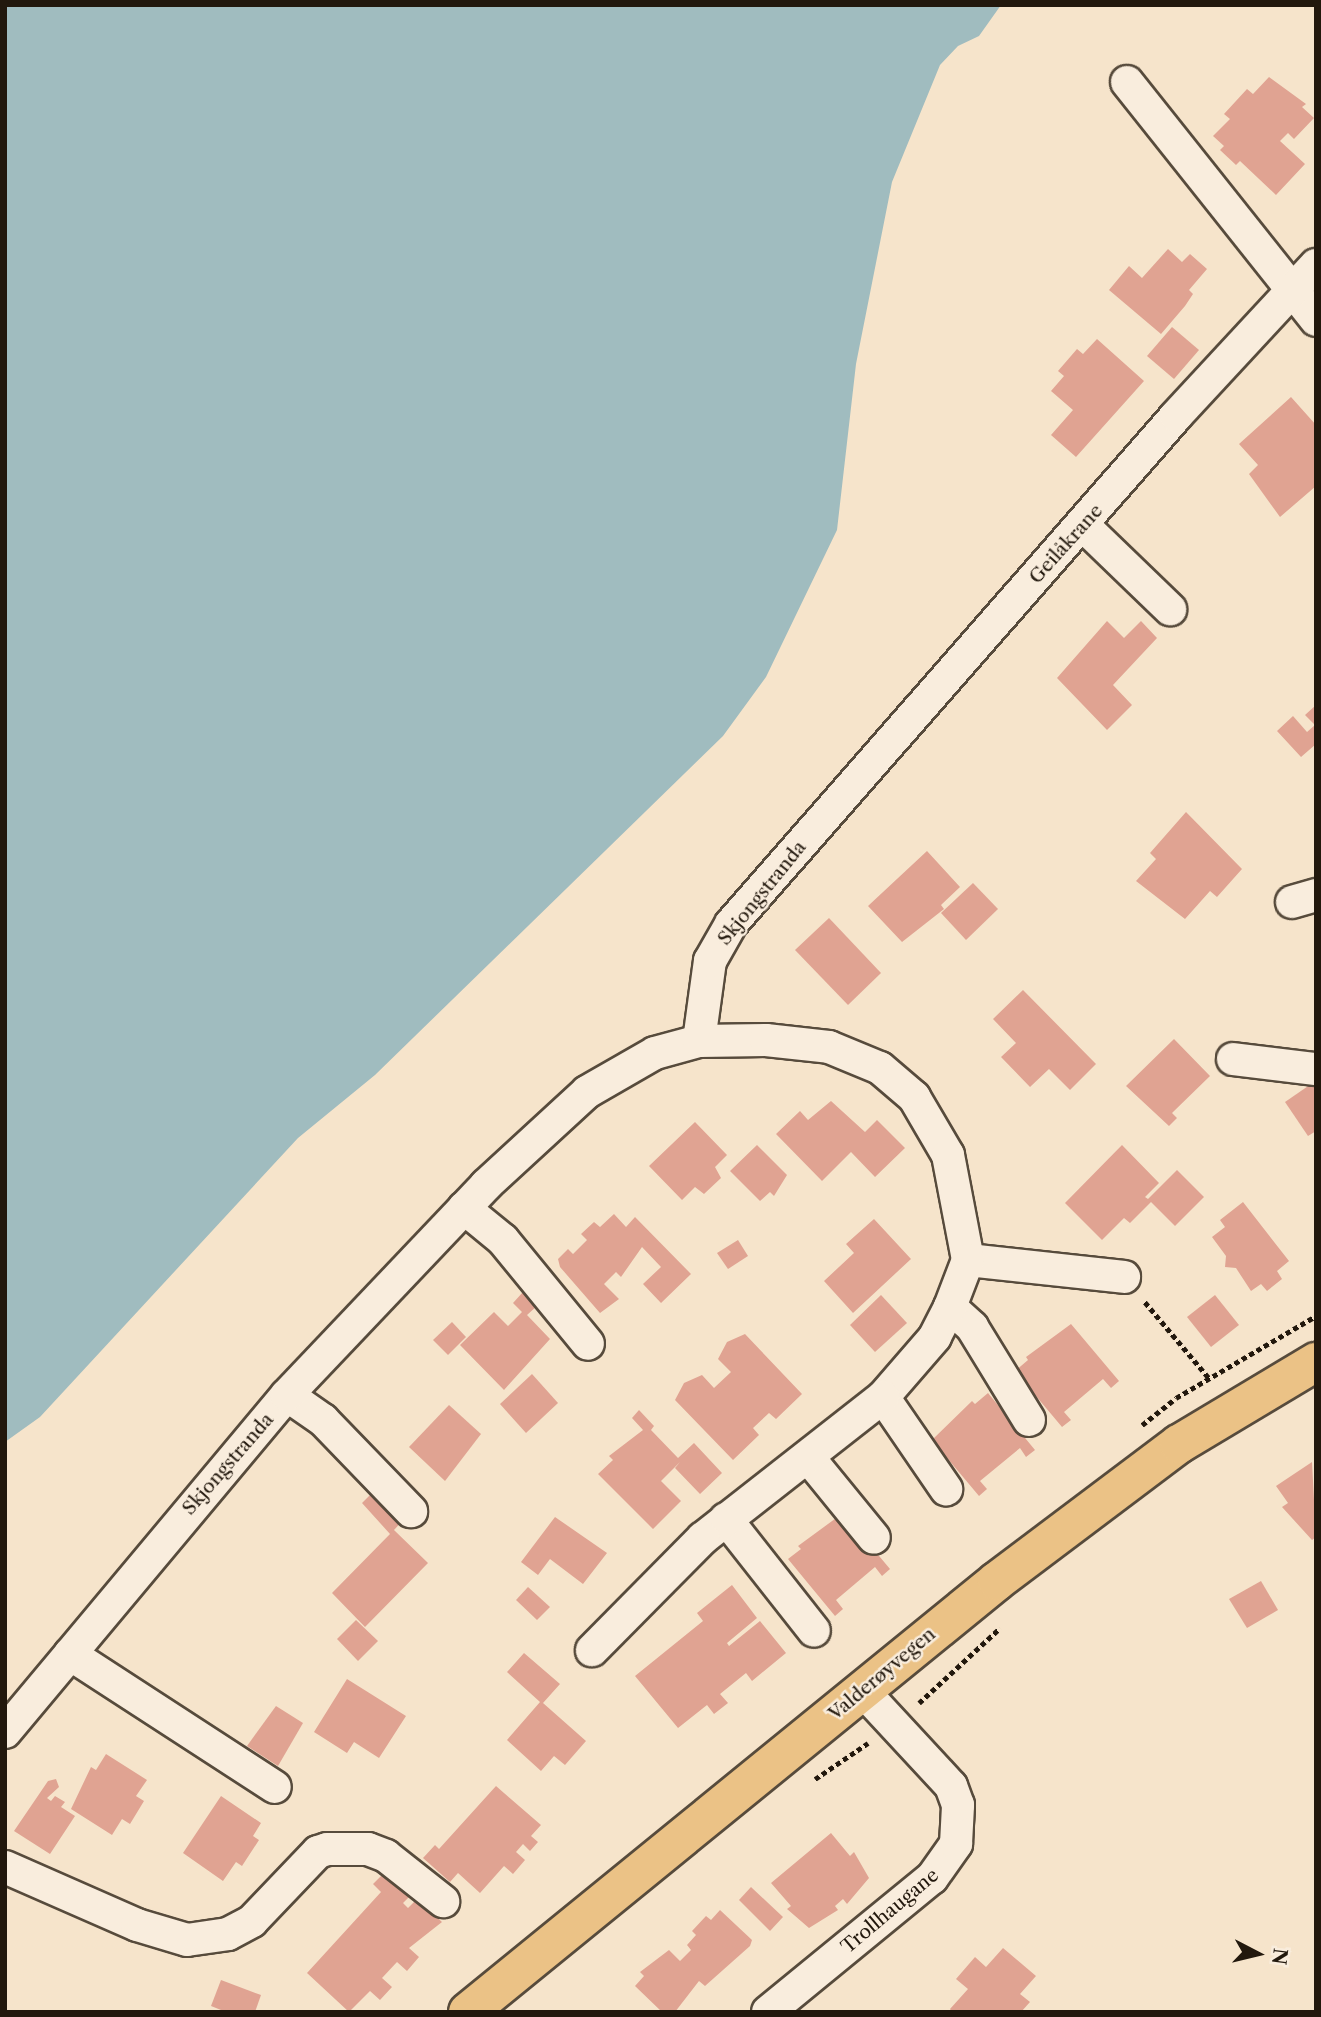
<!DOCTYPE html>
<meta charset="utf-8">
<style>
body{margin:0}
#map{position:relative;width:1321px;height:2017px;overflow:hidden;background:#f6e4cb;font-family:"Libre Caslon Text",serif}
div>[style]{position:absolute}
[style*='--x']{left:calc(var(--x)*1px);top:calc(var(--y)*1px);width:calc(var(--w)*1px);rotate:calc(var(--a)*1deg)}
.water>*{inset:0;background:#a0bcbf}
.building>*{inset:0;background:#e0a392}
.path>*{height:4.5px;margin-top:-2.25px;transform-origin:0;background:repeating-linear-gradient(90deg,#22180d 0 5px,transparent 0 8.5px)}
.roads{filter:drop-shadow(2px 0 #574b3c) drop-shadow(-2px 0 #574b3c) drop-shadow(0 2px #574b3c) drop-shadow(0 -2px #574b3c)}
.minor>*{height:32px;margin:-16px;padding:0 16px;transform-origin:16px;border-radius:16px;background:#f9eddd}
.major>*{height:38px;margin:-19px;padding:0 19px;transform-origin:19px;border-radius:19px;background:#ebc286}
span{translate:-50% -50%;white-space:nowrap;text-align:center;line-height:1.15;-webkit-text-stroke:5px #f9eddd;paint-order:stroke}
.street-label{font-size:19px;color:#22180d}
.frame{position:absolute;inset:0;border:7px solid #22180d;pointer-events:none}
.north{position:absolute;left:1223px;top:1919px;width:70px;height:70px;-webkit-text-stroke:5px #f9eddd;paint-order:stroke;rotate:97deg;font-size:19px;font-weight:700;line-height:28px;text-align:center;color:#22180d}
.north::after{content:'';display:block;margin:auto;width:24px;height:32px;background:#22180d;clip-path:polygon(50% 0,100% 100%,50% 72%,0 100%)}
</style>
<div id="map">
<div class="water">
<i style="clip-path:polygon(5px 5px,1001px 5px,979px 36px,958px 46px,940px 65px,892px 182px,856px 364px,837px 530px,766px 677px,723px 736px,375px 1075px,298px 1138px,40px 1417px,5px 1442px)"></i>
</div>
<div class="building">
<i style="clip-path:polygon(1269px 77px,1306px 104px,1302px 107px,1314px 118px,1294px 139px,1288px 133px,1280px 141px,1305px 164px,1276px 195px,1240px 161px,1236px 165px,1220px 150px,1224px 146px,1213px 136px,1230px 119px,1224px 114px,1247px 89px,1253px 94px)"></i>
<i style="clip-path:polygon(1168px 249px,1182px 262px,1190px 254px,1207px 269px,1189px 290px,1193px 294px,1185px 306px,1161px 334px,1109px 290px,1129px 266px,1142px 278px)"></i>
<i style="clip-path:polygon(1172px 327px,1199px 350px,1174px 379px,1147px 356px)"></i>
<i style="clip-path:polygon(1097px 339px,1144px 381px,1076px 457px,1051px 435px,1073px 410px,1051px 391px,1064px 376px,1058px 371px,1077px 349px,1083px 354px)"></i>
<i style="clip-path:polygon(1291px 397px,1316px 425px,1316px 486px,1280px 517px,1249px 474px,1258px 465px,1239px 444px)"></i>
<i style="clip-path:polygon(1107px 621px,1124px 638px,1141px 621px,1157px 638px,1113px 685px,1132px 705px,1107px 730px,1057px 678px)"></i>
<i style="clip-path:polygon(1316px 705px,1316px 744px,1301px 757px,1277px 731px,1293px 716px,1307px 732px,1315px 725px,1305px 715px)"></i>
<i style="clip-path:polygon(1186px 812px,1242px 869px,1217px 897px,1210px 891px,1185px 919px,1136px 881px,1156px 859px,1150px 853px)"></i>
<i style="clip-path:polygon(927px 851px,960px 887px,941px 905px,944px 909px,902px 942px,868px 906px)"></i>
<i style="clip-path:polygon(973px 883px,998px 909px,966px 940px,941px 913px)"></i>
<i style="clip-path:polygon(829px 918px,881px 973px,848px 1005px,795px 950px)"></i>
<i style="clip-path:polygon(1023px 990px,1096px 1064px,1070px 1090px,1049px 1069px,1030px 1087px,1001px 1057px,1016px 1043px,993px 1019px)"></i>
<i style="clip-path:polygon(1174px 1039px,1210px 1076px,1172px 1113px,1177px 1118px,1169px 1126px,1126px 1086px)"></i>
<i style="clip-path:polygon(1314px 1082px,1316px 1131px,1308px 1136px,1285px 1102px)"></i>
<i style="clip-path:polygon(831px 1101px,865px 1132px,877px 1120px,905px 1148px,875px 1177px,851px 1152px,822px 1181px,776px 1134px,800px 1111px,808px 1120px)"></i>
<i style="clip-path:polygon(695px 1122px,727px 1155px,715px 1167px,721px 1178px,704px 1194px,695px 1187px,682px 1200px,649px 1166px)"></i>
<i style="clip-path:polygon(757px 1145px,787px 1175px,774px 1196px,770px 1192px,760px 1201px,730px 1171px)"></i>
<i style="clip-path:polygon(1122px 1145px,1159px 1183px,1145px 1197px,1148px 1199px,1177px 1170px,1204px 1197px,1175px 1226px,1151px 1202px,1130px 1223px,1124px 1218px,1102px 1240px,1065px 1203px)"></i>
<i style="clip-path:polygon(1243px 1202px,1289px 1261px,1277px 1271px,1282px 1279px,1267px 1291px,1261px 1284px,1251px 1291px,1236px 1268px,1225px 1267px,1226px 1256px,1212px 1237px,1225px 1227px,1220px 1220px)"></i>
<i style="clip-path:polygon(614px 1214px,626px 1227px,635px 1217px,691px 1274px,661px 1303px,643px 1284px,661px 1267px,642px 1247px,621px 1277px,616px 1272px,604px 1284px,619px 1299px,600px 1313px,560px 1267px,558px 1259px,568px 1249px,573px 1254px,587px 1240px,581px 1234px,594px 1222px,600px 1227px)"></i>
<i style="clip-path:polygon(874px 1219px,911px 1259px,853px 1313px,824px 1281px,854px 1253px,846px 1244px)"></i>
<i style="clip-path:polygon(738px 1240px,748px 1256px,728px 1269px,717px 1253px)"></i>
<i style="clip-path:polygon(523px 1292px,537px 1306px,527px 1315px,550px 1339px,504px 1390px,460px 1345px,494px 1312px,508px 1326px,522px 1312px,513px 1303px)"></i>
<i style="clip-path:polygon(881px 1295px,907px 1323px,875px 1352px,850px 1325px)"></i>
<i style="clip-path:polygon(1215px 1295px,1239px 1325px,1211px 1347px,1187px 1317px)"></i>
<i style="clip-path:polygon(452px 1322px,466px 1337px,448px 1355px,433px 1340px)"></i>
<i style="clip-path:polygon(1071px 1324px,1119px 1381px,1111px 1388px,1103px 1379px,1064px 1412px,1071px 1420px,1062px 1427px,1015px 1371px,1028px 1360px,1026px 1357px)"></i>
<i style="clip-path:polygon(745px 1334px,802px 1394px,776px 1419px,769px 1413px,753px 1428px,759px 1435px,733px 1460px,675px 1400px,684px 1383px,702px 1375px,714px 1388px,731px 1372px,718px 1359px,727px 1342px)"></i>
<i style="clip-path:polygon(532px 1374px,558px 1403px,526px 1433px,500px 1404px)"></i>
<i style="clip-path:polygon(988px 1393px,1035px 1450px,1026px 1457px,1020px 1448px,980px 1481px,987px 1489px,979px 1496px,932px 1440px,972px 1401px,975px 1404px)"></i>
<i style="clip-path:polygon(449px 1405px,481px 1434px,445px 1481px,409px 1447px)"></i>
<i style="clip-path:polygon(639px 1410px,654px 1426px,651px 1430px,678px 1458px,694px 1443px,722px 1473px,700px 1494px,675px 1468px,680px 1462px,661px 1481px,681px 1501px,653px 1529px,598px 1474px,613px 1460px,609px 1456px,643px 1430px,632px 1418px)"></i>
<i style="clip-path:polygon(1312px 1462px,1316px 1537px,1312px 1540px,1282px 1507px,1288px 1503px,1276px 1486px)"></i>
<i style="clip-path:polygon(375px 1490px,407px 1516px,394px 1530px,428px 1563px,365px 1627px,332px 1593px,390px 1534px,362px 1503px)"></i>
<i style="clip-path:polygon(843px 1513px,890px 1569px,882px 1576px,875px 1567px,836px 1600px,843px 1609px,835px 1616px,788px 1559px,801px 1549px,798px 1546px)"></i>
<i style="clip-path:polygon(555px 1517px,607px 1553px,583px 1584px,550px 1559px,538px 1575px,521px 1562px)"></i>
<i style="clip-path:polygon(1261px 1581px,1278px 1610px,1247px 1628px,1229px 1599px)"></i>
<i style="clip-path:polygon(732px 1585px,757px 1618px,727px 1643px,729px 1646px,760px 1621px,786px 1653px,752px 1681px,746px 1673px,720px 1694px,728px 1703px,714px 1714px,707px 1705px,678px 1728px,635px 1676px,703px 1621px,697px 1613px)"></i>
<i style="clip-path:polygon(528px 1587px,550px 1607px,537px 1620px,516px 1600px)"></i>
<i style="clip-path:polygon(356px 1620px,378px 1641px,358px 1661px,337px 1639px)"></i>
<i style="clip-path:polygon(524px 1653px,560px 1684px,543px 1703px,586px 1741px,565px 1765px,554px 1756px,541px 1771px,507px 1740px,540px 1702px,507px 1672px)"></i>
<i style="clip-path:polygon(347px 1679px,406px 1716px,379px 1758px,354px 1742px,347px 1753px,314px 1732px)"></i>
<i style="clip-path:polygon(276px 1706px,303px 1723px,278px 1766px,247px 1746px)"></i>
<i style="clip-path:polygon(106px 1754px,147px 1780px,136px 1796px,144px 1801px,130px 1824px,122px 1819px,112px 1835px,71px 1809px,91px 1767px,96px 1770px)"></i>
<i style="clip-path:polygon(56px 1779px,59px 1787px,47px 1798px,51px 1801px,55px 1796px,65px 1802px,61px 1807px,75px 1816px,50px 1854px,14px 1831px,48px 1781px)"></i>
<i style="clip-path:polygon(496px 1786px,541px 1825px,531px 1836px,538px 1842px,530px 1851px,523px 1844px,516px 1852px,525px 1860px,513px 1874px,504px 1866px,480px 1893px,458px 1873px,450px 1882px,423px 1858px,435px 1845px,439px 1849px)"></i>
<i style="clip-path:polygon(221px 1796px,261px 1823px,253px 1836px,259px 1840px,242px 1866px,236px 1862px,223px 1881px,183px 1853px)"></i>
<i style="clip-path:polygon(831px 1833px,850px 1856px,854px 1852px,869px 1878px,847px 1904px,843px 1899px,835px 1906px,838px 1910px,809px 1928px,787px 1909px,791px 1906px,771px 1883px)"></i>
<i style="clip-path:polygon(387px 1870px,412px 1894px,403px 1903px,408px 1908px,417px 1899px,442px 1922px,409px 1948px,419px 1957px,407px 1971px,397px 1962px,382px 1978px,392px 1987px,380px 2000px,370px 1991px,349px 2012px,307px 1973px,381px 1892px,373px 1884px)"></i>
<i style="clip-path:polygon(751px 1887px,783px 1917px,770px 1931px,739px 1900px)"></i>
<i style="clip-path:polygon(720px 1910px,752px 1940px,750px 1946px,705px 1986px,699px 1981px,675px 2012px,662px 2012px,635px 1986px,644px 1976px,640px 1972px,669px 1950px,680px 1961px,691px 1950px,687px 1945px,696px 1935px,692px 1931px,706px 1916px,711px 1920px)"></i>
<i style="clip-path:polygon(1003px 1948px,1036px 1976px,1020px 1994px,1030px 2002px,1021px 2012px,952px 2012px,950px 2009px,968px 1989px,956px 1979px,975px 1957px,986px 1967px)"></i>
<i style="clip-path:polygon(221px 1980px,261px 1995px,255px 2012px,226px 2012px,211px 2006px)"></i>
</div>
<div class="path">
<i style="--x:1145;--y:1302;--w:99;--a:49.9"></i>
<i style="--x:1142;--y:1425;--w:43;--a:-38.5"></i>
<i style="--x:1176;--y:1398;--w:162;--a:-30.4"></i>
<i style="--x:919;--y:1703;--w:110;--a:-42.8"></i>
<i style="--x:815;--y:1779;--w:64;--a:-34.2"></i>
</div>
<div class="roads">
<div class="minor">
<i style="--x:1127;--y:82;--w:304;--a:51.5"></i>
<i style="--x:1084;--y:526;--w:120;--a:44"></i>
<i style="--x:1292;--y:902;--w:25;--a:-16"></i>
<i style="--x:699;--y:1041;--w:81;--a:-82.2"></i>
<i style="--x:710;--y:961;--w:43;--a:-60.4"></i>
<i style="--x:731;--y:924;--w:675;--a:-48.78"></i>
<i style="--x:1176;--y:416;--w:206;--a:-47.2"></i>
<i style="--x:1233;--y:1059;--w:84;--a:6.9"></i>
<i style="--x:464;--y:1208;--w:50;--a:39.4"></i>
<i style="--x:503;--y:1240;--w:134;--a:50.7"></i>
<i style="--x:968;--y:1260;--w:157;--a:6.2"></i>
<i style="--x:950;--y:1307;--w:30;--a:42"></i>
<i style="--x:972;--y:1327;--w:109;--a:58.5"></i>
<i style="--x:287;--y:1395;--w:44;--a:34.8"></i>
<i style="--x:323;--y:1420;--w:127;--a:46"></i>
<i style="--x:883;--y:1397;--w:112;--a:55.6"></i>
<i style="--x:808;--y:1457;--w:104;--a:50.8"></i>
<i style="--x:726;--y:1519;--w:142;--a:51.8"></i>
<i style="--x:70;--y:1654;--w:244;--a:33"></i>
<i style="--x:5;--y:1732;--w:439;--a:-50.1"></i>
<i style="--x:287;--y:1395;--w:289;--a:-46.5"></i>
<i style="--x:486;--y:1185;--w:137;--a:-42.6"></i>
<i style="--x:587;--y:1092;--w:78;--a:-29.8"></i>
<i style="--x:655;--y:1053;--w:46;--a:-15.3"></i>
<i style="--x:699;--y:1041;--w:67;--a:-0.9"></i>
<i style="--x:766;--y:1040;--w:63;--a:6.3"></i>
<i style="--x:829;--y:1047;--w:55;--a:22.4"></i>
<i style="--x:880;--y:1068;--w:45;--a:40.5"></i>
<i style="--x:914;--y:1097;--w:67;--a:59.6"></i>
<i style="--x:948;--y:1155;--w:107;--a:79.2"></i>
<i style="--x:968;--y:1260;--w:50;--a:111"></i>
<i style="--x:950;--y:1307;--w:34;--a:117"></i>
<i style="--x:935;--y:1337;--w:79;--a:130.9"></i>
<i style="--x:883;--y:1397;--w:229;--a:141.9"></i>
<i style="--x:703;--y:1538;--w:158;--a:134.7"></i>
<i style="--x:5;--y:1867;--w:144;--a:23.7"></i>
<i style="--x:137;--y:1925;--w:52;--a:16.7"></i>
<i style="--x:187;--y:1940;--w:41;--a:-8.3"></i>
<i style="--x:228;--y:1934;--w:27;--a:-28"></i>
<i style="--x:252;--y:1921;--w:95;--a:-46.3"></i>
<i style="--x:318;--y:1852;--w:9;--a:-18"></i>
<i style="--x:327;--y:1849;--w:41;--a:0"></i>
<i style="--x:368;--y:1849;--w:19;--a:21"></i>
<i style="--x:386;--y:1856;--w:73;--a:38.3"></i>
<i style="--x:768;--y:2012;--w:212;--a:-39.3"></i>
<i style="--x:932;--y:1878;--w:42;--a:-54.8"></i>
<i style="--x:956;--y:1844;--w:39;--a:-87"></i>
<i style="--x:958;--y:1805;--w:20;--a:-110"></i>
<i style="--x:951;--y:1786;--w:129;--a:-132.8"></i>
</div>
<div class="major">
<i style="--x:468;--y:2012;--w:682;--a:-39.17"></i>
<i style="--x:997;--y:1581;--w:228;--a:-37"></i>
<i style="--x:1179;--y:1444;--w:160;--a:-30.9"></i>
</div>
</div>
<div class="street-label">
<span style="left:1066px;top:544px;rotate:-48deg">Geilåkrane</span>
<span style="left:762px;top:893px;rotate:-51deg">Skjongstranda</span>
<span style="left:228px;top:1464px;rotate:-49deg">Skjongstranda</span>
<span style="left:882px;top:1674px;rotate:-40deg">Valderøyvegen</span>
<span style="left:890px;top:1911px;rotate:-40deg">Trollhaugane</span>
</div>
<div class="frame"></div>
<div class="north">N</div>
</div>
